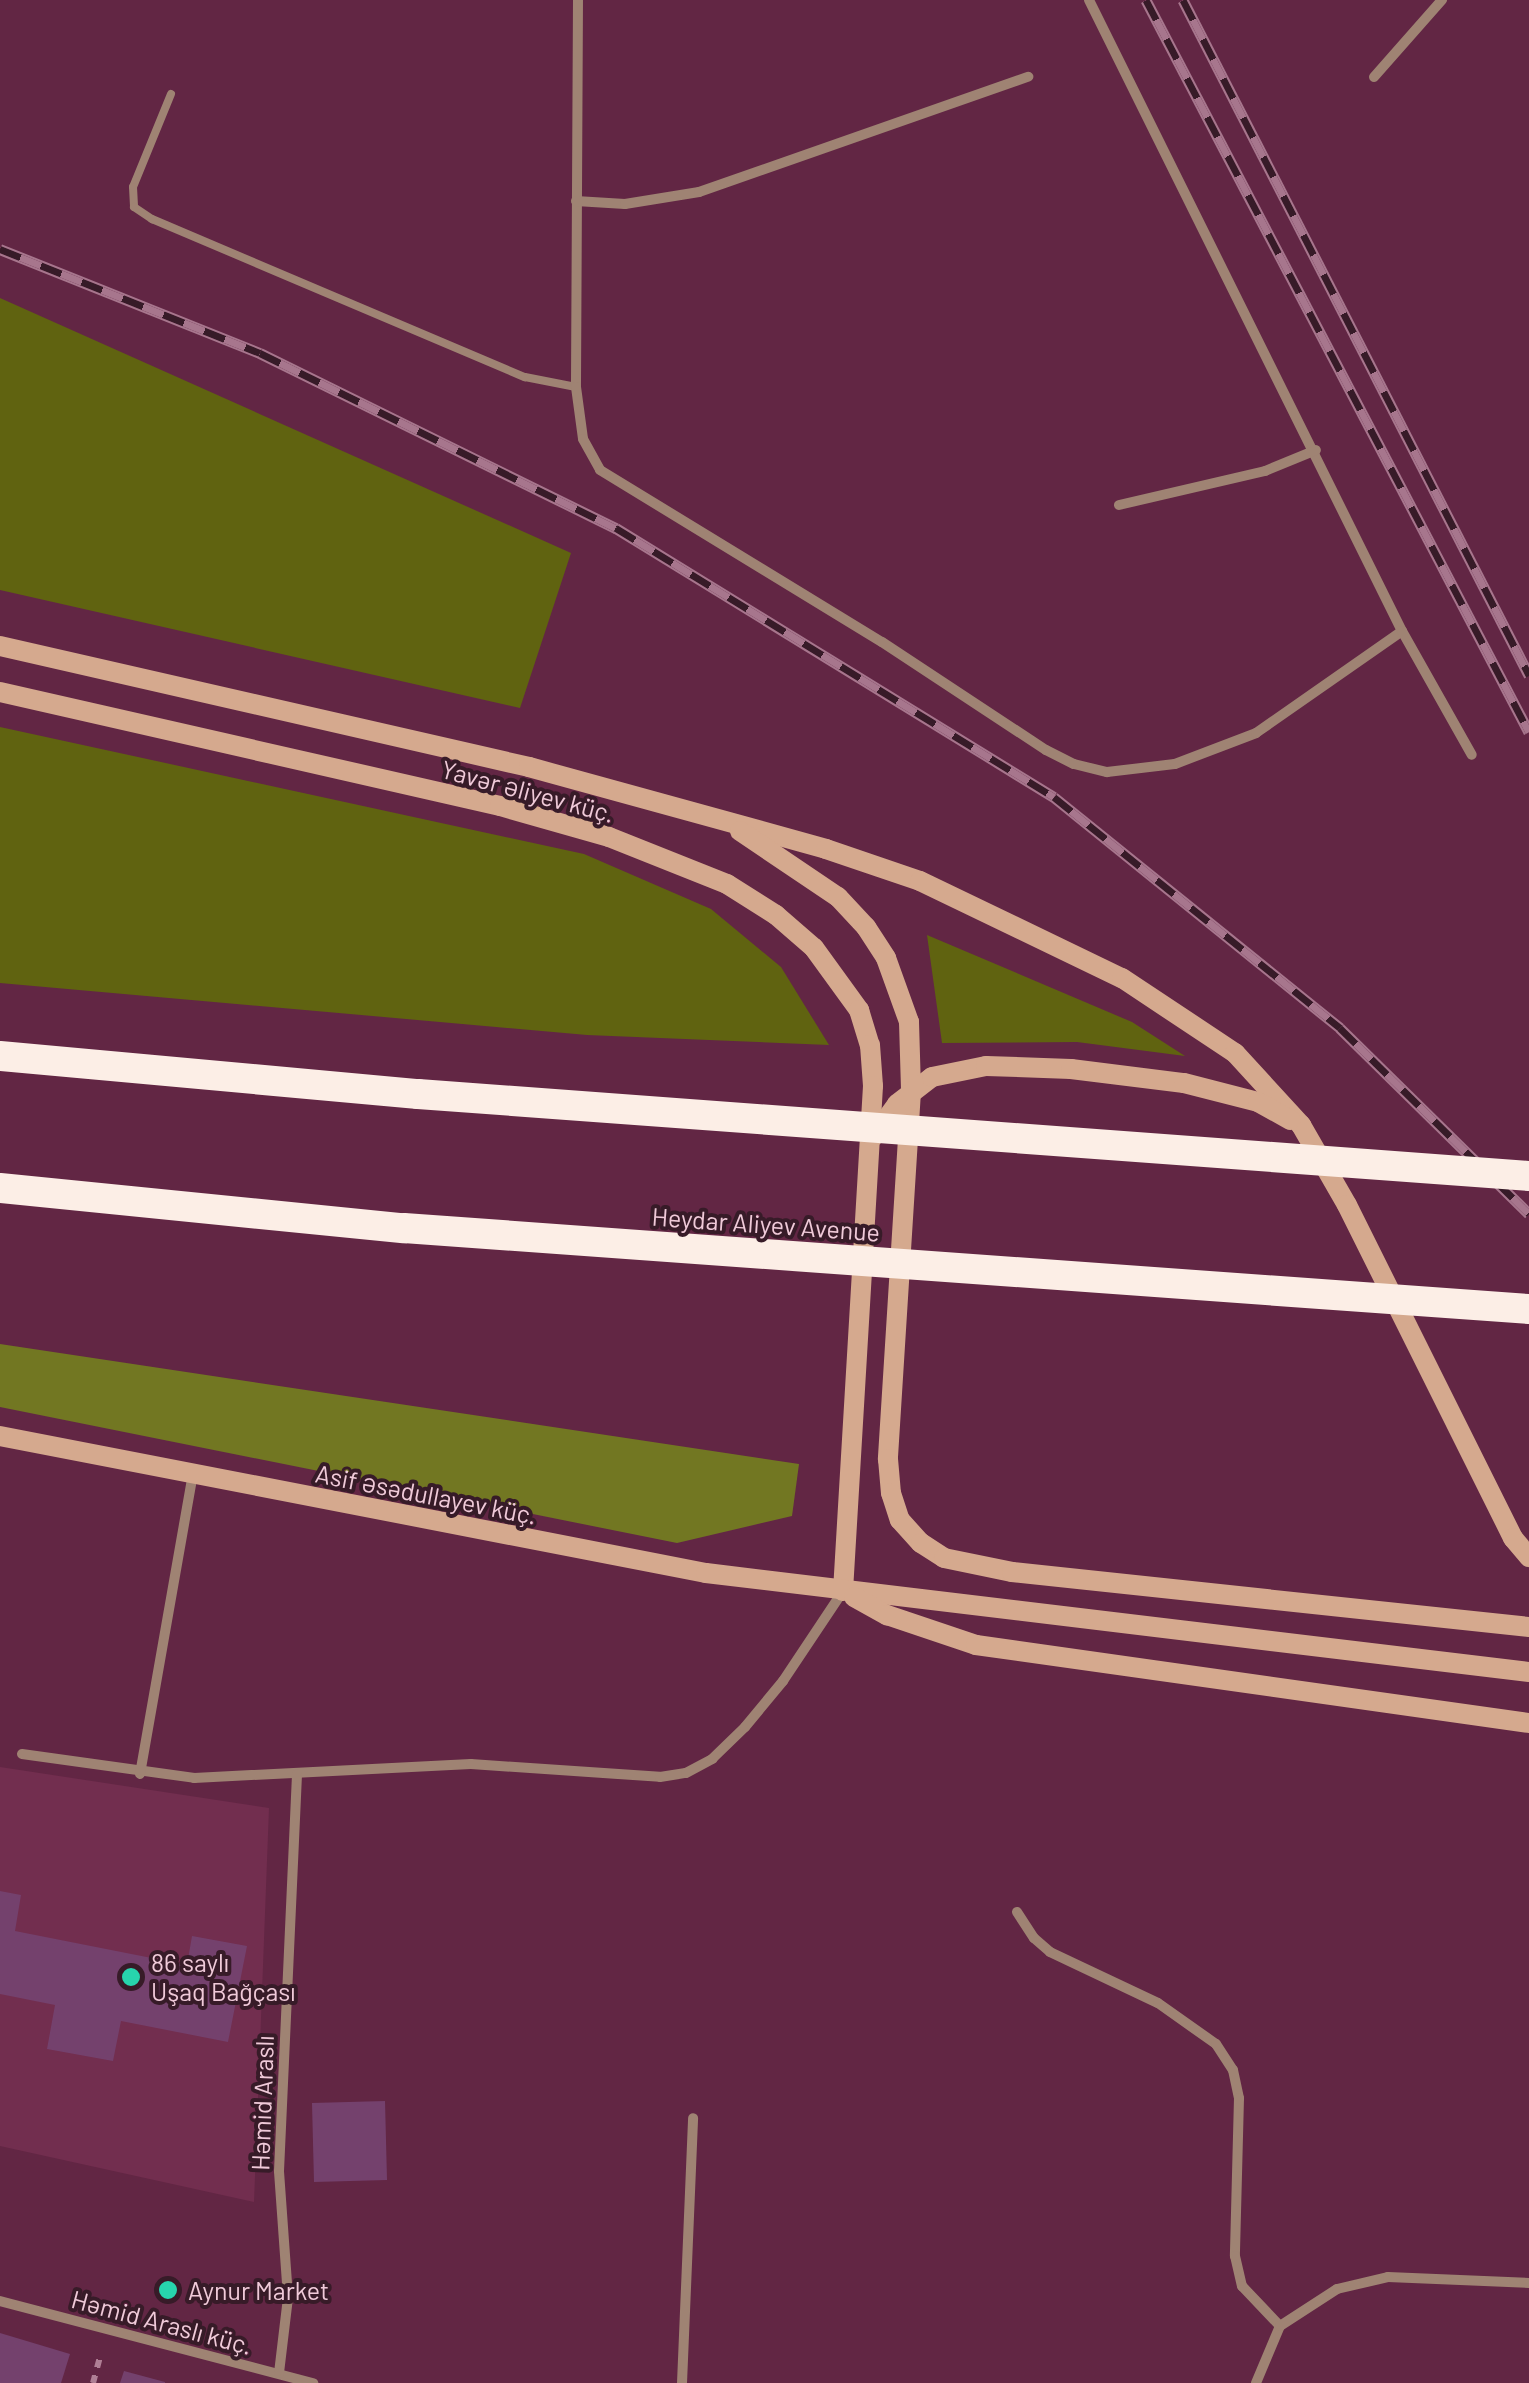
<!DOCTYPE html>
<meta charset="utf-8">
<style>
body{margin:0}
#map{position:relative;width:1529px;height:2383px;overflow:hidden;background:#622644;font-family:Barlow,sans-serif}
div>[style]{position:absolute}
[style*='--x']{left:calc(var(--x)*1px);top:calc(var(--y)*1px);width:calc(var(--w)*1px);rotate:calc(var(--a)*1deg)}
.built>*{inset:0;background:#722e4f}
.green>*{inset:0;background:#606310}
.forest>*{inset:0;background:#727722}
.building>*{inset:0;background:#74416d}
.path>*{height:6px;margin-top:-3px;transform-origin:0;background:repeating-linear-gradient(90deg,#af7f95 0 8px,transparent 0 16px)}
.lane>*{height:8px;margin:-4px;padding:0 4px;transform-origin:4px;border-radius:4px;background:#9f8373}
.street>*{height:10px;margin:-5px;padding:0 5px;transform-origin:5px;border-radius:5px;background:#9f8373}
.secondary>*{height:20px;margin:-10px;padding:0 10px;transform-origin:10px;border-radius:10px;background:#d5a98e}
.highway>*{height:30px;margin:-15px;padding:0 15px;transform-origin:15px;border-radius:15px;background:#fceee6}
.rail>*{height:11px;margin-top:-5.5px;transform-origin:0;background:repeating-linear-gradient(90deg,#371b28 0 22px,#a7768d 0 44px);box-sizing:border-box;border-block:2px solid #a7768d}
.highway-bridge>*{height:30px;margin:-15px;padding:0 15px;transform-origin:15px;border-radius:15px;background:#fceee6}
.dots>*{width:28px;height:28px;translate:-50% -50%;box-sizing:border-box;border:5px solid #371b28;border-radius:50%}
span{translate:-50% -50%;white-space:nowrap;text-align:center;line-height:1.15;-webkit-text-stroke:8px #371b28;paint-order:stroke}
.street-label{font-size:25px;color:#f0cad9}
.poi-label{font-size:25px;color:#f0cad9}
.left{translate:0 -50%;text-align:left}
</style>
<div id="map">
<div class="built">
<i style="clip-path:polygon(0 1767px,269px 1808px,254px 2202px,0 2146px)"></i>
</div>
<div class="green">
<i style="clip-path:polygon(0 298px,571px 553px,520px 708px,0 590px)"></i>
<i style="clip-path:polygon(0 727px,584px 854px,711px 909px,781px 967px,829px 1045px,587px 1035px,0 983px)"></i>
<i style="clip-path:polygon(927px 935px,1132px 1022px,1185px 1056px,1077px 1042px,942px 1043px)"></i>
</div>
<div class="forest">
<i style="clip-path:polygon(0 1344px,799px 1464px,792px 1516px,677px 1543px,0 1407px)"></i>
</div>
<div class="building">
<i style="clip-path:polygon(0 1891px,21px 1895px,15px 1931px,187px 1965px,192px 1936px,247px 1946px,228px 2042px,121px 2021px,113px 2061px,47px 2049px,55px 2005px,0 1994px)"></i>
<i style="clip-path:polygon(385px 2101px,387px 2180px,314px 2182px,312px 2103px)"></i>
<i style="clip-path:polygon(0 2333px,70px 2354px,61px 2383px,0 2383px)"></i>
<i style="clip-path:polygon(124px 2371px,165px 2382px,165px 2383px,120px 2383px)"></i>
</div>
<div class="path">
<i style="--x:93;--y:2383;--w:31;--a:-75"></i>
</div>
<div class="lane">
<i style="--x:171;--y:94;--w:100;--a:112.2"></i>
<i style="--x:133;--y:187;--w:20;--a:87"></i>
<i style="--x:134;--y:207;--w:22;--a:34"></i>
<i style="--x:152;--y:219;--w:405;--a:23"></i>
<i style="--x:525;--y:377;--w:52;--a:11.1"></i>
</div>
<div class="street">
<i style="--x:578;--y:0;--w:387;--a:90.3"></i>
<i style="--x:576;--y:387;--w:52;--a:82.3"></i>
<i style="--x:583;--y:439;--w:35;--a:61"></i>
<i style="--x:600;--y:470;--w:330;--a:31.4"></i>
<i style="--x:882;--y:642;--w:196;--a:33.4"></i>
<i style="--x:1046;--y:750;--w:31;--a:27"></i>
<i style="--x:1074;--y:764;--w:34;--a:14"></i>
<i style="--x:1107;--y:772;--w:68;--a:-6.7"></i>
<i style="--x:1175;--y:764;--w:87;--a:-20.9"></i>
<i style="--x:1256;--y:733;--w:178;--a:-34.9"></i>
<i style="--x:1089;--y:0;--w:704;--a:63.62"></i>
<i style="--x:1402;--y:631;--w:142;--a:60.6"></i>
<i style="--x:1374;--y:77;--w:103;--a:-48.6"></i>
<i style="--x:576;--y:201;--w:49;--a:3.5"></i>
<i style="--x:625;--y:204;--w:75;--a:-9.2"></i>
<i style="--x:699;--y:192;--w:349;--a:-19.3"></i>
<i style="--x:1119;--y:505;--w:150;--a:-13.1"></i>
<i style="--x:1265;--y:471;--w:55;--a:-22.4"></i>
<i style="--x:22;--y:1754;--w:174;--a:7.9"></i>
<i style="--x:194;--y:1778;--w:277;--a:-2.9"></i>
<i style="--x:471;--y:1764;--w:189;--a:3.9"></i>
<i style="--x:660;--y:1777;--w:26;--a:-9"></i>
<i style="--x:686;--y:1773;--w:30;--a:-28"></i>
<i style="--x:712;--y:1759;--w:46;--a:-44.1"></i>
<i style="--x:745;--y:1727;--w:60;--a:-50.4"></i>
<i style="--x:783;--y:1681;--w:108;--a:-56.3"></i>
<i style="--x:140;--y:1774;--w:305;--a:-80"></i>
<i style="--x:1017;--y:1912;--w:31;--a:57"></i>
<i style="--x:1034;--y:1938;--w:21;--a:41"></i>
<i style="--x:1050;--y:1952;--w:119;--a:25.3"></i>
<i style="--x:1158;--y:2003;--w:71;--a:35.3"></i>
<i style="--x:1216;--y:2044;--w:31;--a:57"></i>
<i style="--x:1233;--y:2070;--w:29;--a:78"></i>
<i style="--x:1239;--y:2098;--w:158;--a:91.5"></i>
<i style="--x:1235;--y:2256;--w:31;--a:77"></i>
<i style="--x:1242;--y:2286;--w:55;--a:46.5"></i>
<i style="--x:0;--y:2301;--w:324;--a:14.7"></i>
<i style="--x:279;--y:2373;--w:77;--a:-83.2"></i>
<i style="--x:288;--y:2297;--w:126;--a:-94.1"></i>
<i style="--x:279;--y:2171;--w:397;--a:-87.4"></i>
<i style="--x:682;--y:2383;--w:265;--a:-87.6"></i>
<i style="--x:1256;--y:2383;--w:62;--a:-67.2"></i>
<i style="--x:1280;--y:2326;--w:68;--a:-33"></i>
<i style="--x:1337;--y:2289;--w:52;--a:-13.2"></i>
<i style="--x:1388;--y:2277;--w:141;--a:2.4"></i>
</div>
<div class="secondary">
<i style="--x:0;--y:646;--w:543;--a:12.88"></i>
<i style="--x:529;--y:767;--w:308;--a:15.4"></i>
<i style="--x:826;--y:849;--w:99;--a:18.8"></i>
<i style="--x:920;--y:881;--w:224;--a:25.7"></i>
<i style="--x:1122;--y:978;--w:136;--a:33.6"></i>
<i style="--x:1235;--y:1053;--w:98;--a:47.5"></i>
<i style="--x:1301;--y:1125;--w:92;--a:60.1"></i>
<i style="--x:1347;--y:1205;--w:372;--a:63.5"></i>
<i style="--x:1513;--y:1538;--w:25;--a:50"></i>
<i style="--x:0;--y:692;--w:513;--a:12.84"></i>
<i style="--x:500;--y:806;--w:113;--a:15.9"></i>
<i style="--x:609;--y:837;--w:127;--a:21.7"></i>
<i style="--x:727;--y:884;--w:58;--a:32.3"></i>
<i style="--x:776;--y:915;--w:50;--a:41"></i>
<i style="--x:814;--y:948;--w:77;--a:54"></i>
<i style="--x:859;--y:1010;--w:37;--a:73"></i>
<i style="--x:870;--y:1045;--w:41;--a:85.8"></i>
<i style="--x:873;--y:1086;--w:506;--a:93.4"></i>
<i style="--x:740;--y:831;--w:118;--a:34"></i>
<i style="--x:838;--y:897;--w:41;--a:47"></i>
<i style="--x:866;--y:927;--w:37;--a:57"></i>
<i style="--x:886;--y:958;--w:68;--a:70.2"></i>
<i style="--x:909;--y:1022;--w:69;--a:88.3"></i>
<i style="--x:911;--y:1091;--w:369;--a:93.6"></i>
<i style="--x:888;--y:1459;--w:34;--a:85"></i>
<i style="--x:891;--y:1493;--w:28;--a:72"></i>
<i style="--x:900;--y:1520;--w:31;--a:48"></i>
<i style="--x:921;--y:1543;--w:27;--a:33"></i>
<i style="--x:944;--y:1558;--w:69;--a:11.6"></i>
<i style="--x:1012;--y:1572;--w:520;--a:6.07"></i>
<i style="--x:874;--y:1136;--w:39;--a:-54"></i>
<i style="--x:897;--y:1104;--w:44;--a:-37.6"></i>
<i style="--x:932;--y:1077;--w:55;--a:-11.5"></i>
<i style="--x:986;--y:1066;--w:85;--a:2"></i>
<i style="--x:1071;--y:1069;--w:114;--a:7.1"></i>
<i style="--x:1184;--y:1083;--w:76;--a:14.4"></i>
<i style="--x:1258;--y:1102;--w:37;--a:29"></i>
<i style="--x:0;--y:1436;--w:719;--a:10.98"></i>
<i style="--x:706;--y:1573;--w:829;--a:6.86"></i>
<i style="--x:854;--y:1597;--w:38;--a:29"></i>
<i style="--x:887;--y:1615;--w:94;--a:18.6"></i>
<i style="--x:976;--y:1645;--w:558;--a:8.03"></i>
</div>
<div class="highway">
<i style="--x:0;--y:1056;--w:420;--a:5.2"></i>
<i style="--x:0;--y:1188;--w:406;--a:5.7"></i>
</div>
<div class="rail">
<i style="--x:1146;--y:0;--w:826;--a:62.38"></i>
<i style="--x:1183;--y:0;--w:759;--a:62.86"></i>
<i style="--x:0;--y:249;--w:280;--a:21.8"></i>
<i style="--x:260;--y:353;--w:397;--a:26.2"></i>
<i style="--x:616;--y:528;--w:514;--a:31.56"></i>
<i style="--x:1054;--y:797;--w:368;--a:38.9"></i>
<i style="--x:1340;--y:1028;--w:265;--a:44.5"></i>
</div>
<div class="highway-bridge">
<i style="--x:418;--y:1094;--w:1114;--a:4.22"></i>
<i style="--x:404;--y:1228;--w:1128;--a:4.12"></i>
</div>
<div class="dots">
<i style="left:131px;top:1977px;background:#27d5ad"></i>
<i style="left:168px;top:2290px;background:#27d5ad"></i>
</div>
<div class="street-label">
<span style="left:528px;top:791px;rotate:15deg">Yavər Əliyev küç.</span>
<span style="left:766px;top:1224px;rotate:4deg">Heydar Aliyev Avenue</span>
<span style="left:426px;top:1494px;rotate:11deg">Asif Əsədullayev küç.</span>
<span style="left:262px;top:2103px;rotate:-88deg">Həmid Araslı</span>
<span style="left:162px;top:2322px;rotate:15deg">Həmid Araslı küç.</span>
</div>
<div class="poi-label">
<span class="left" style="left:151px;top:1977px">86 saylı<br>Uşaq Bağçası</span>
<span class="left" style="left:188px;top:2290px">Aynur Market</span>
</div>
</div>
